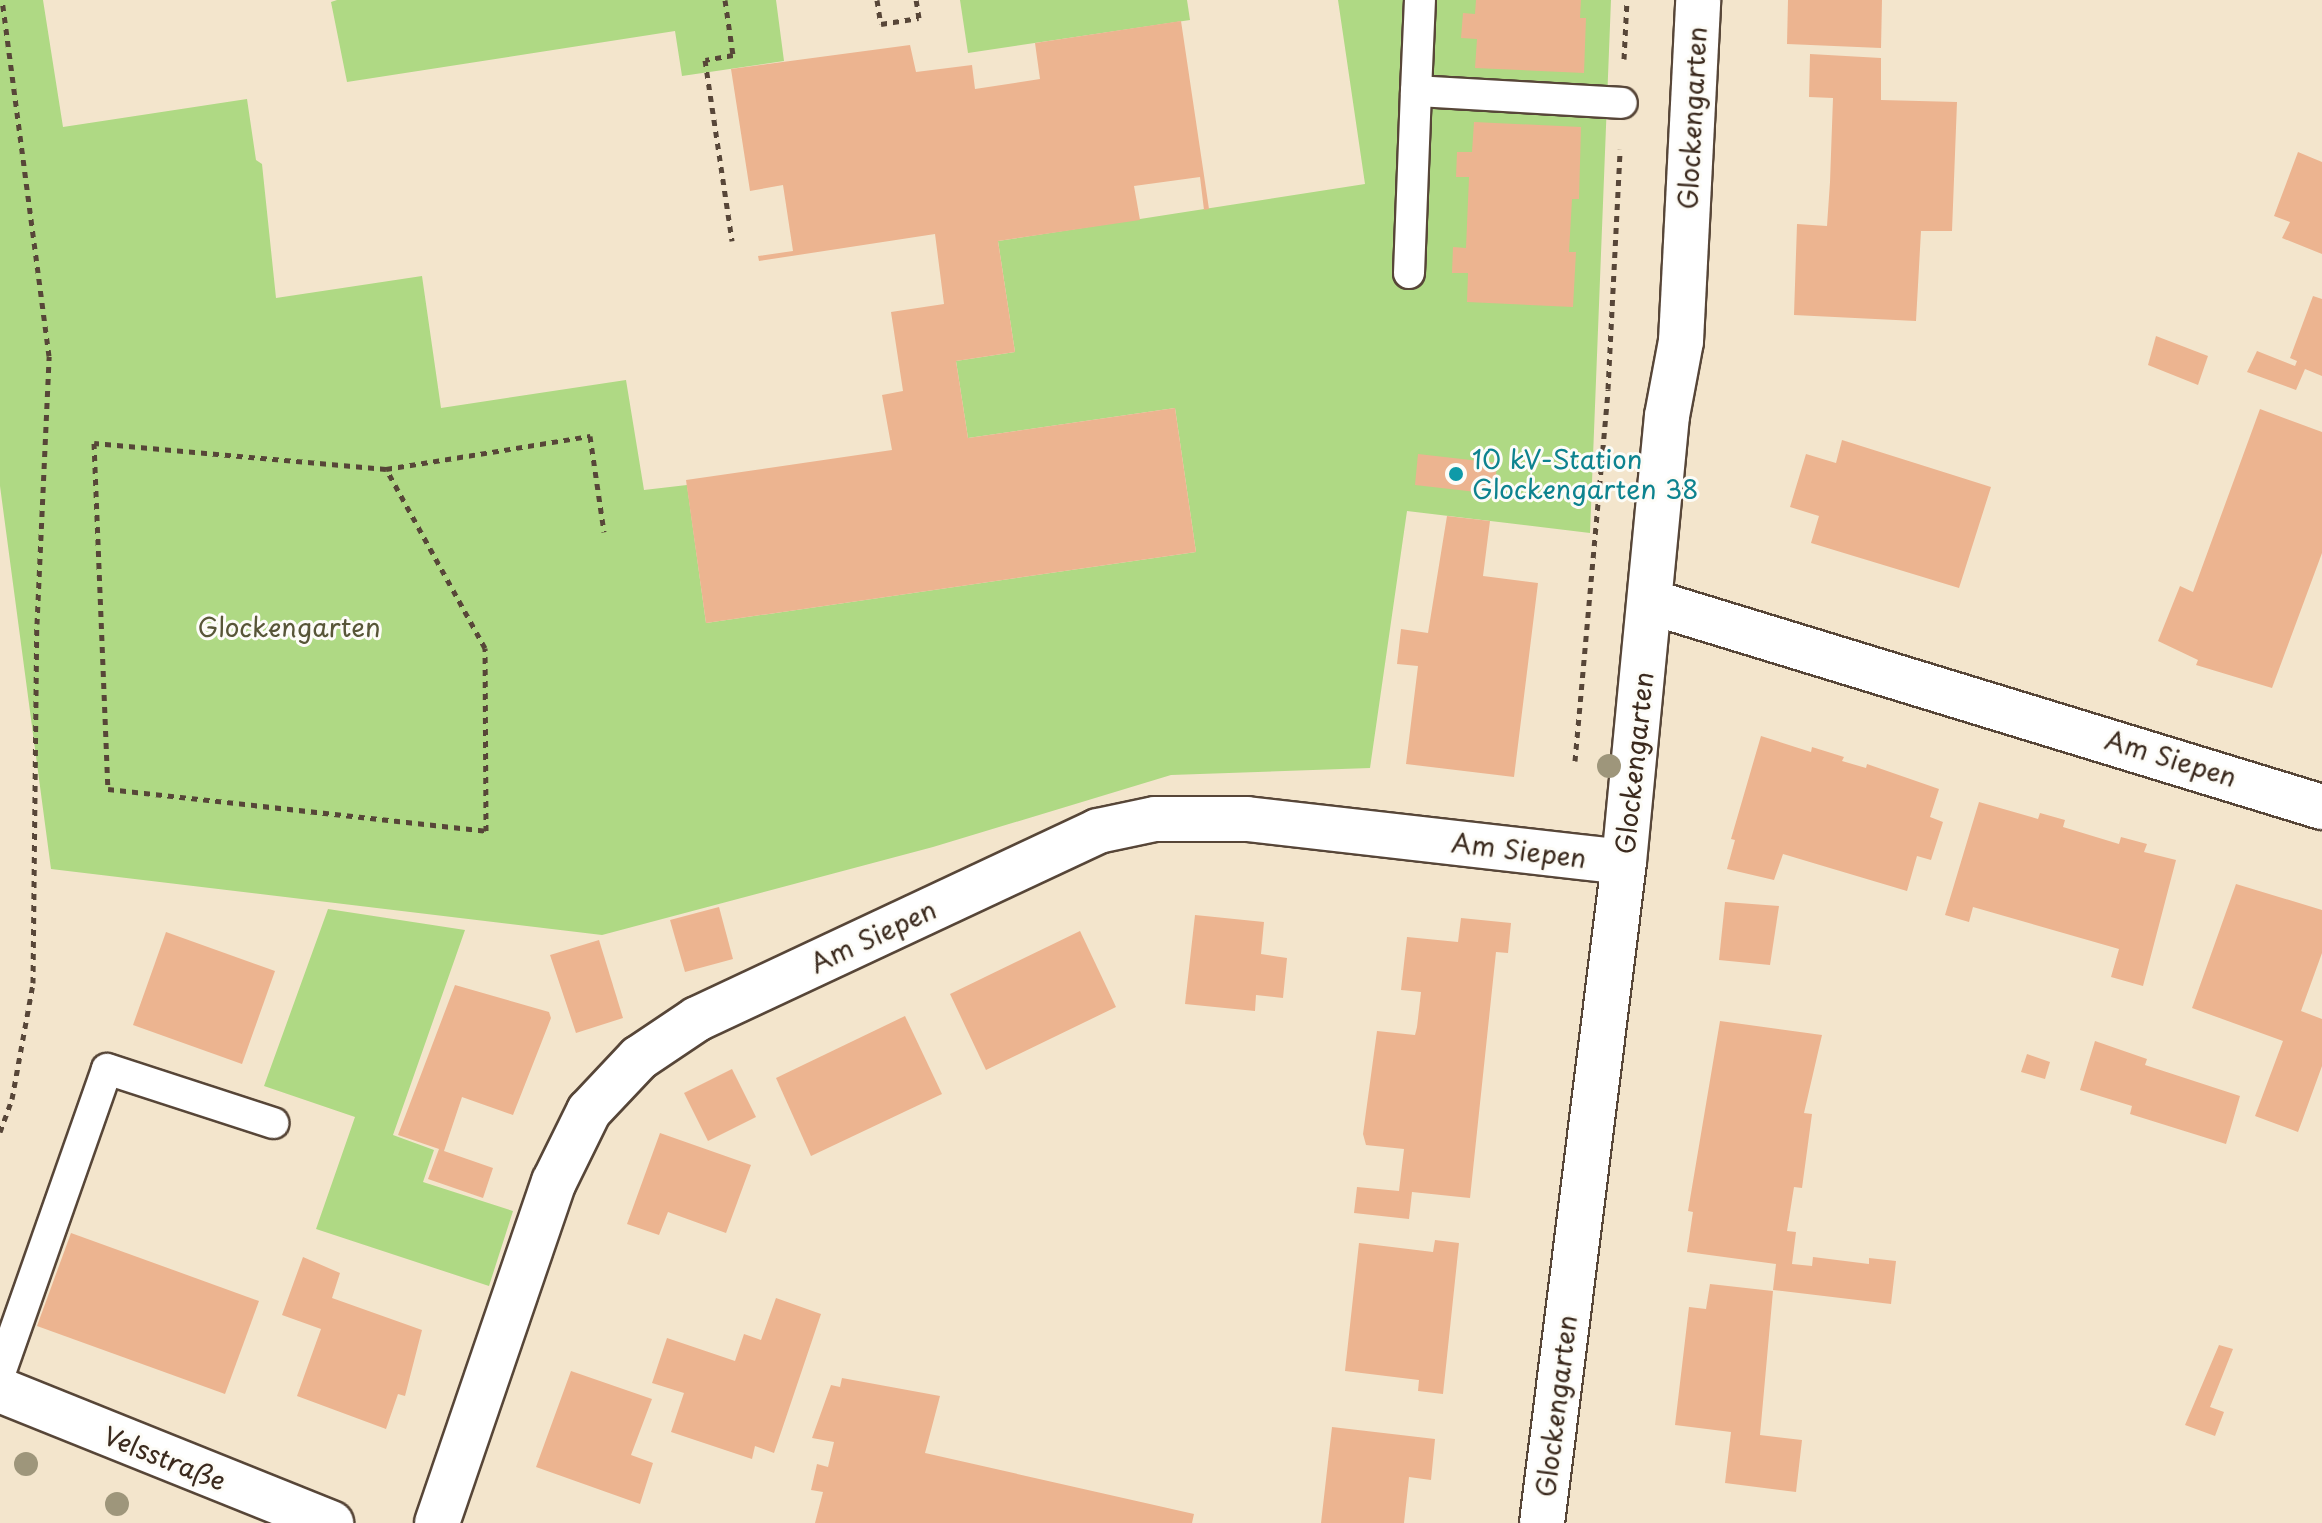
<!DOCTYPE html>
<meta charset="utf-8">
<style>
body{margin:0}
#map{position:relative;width:2322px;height:1523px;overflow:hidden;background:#f3e5cc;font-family:"Playpen Sans",sans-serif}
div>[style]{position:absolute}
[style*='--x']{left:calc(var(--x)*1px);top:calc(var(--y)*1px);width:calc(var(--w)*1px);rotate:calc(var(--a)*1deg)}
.green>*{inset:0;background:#afd984}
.building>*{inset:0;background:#ecb490}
.path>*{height:5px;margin-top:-2.5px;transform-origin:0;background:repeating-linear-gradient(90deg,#574638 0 6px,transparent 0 12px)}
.roads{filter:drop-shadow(2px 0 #574638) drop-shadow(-2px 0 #574638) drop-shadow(0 2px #574638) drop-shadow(0 -2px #574638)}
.lane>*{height:30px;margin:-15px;padding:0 15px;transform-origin:15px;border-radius:15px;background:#fff}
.street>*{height:44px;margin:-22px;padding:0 22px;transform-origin:22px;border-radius:22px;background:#fff}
.trees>*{width:24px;height:24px;margin:-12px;border-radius:50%;background:#9e967b}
.dots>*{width:22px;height:22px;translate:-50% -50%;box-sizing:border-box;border:4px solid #fdfcf7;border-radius:50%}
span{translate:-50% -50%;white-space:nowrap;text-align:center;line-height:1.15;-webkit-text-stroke:6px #fdfcf7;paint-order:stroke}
.street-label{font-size:26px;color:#3b2a1e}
.culture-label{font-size:26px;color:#0d838f}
.left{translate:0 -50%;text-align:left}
.park-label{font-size:26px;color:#585638}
</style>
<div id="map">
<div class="green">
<i style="clip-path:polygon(0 0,43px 0,63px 127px,247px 99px,256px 160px,262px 164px,276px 298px,422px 276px,441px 408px,626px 380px,644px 490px,687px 485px,706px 623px,1196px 552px,1175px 408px,968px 438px,956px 361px,1015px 352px,998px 241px,1365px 184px,1338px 0,1611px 0,1590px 533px,1407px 511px,1370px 768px,1171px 775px,933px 847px,602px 935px,51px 869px,0 486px)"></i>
<i style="clip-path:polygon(337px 0,776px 0,784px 61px,682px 76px,675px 31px,347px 82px,331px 2px)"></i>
<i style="clip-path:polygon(960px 0,1187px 0,1190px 20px,968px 53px)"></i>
<i style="clip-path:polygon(328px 909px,465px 930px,393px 1135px,434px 1150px,423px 1182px,513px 1211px,489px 1286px,316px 1229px,355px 1117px,264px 1086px)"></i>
</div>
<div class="building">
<i style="clip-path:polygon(1476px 0,1581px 0,1580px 18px,1586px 18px,1584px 73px,1475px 68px,1477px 39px,1461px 38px,1463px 13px,1475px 14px)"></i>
<i style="clip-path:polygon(1788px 0,1882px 0,1881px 48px,1787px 44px)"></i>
<i style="clip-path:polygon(1181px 21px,1209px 209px,1204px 210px,1200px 177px,1134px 186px,1140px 220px,998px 241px,1015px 352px,956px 361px,968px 438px,1175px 408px,1196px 552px,706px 623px,686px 480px,892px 450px,882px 395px,903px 391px,891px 312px,944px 304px,935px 234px,759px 261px,758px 256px,793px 251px,783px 185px,750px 191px,731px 69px,910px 45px,916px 72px,972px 65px,975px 89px,1040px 79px,1035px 43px)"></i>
<i style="clip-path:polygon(1810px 54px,1881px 58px,1881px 100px,1957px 102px,1952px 231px,1921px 231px,1916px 321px,1794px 315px,1797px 224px,1827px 226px,1830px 182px,1833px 98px,1809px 97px)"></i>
<i style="clip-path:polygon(1474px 122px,1581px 127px,1579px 199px,1572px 199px,1569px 252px,1576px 252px,1573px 307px,1467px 302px,1468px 273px,1452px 273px,1453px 247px,1466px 248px,1469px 177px,1456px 177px,1457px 152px,1472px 152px)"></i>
<i style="clip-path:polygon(2298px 152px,2322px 162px,2322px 254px,2282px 238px,2290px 222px,2274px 216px)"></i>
<i style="clip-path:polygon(2313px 296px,2322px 299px,2322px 376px,2305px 369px,2296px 390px,2247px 372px,2257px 351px,2295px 366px,2297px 361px,2290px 358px)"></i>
<i style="clip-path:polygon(2156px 336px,2208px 356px,2198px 385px,2148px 365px)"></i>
<i style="clip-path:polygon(2260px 409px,2322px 432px,2322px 553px,2272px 688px,2196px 665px,2198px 660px,2158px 641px,2180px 586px,2193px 592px)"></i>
<i style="clip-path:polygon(1842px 440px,1991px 487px,1959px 588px,1811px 543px,1819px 516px,1790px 507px,1806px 454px,1836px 463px)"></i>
<i style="clip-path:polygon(1418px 454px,1497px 463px,1494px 494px,1415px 485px)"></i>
<i style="clip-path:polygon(1447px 516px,1490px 521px,1483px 576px,1538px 583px,1514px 777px,1406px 764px,1418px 666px,1397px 664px,1401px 629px,1428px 633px)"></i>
<i style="clip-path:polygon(1761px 736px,1811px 752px,1812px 747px,1844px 757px,1842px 761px,1866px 768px,1867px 764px,1939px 789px,1930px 817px,1943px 822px,1931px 860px,1917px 856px,1907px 891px,1783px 854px,1774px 880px,1727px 869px,1735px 840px,1731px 839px)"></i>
<i style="clip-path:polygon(1979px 802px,2038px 819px,2040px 813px,2065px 820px,2063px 827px,2119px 844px,2121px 837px,2147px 844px,2144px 852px,2176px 860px,2143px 986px,2111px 977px,2119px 949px,1973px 907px,1969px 922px,1945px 915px)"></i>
<i style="clip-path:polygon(2236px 884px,2322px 910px,2322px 953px,2301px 1011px,2322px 1019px,2322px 1066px,2298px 1132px,2255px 1116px,2283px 1041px,2192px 1008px)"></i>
<i style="clip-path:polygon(1725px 902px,1779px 906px,1770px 965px,1719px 960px)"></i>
<i style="clip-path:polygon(719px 907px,733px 959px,685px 972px,670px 920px)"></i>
<i style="clip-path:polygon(1195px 915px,1264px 922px,1261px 954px,1287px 958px,1283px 998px,1256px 995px,1255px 1011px,1185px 1004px)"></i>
<i style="clip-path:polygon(1461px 918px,1511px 923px,1508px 953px,1496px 952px,1470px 1198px,1412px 1192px,1409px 1219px,1354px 1213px,1357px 1187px,1399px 1191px,1404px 1149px,1366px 1145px,1363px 1134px,1377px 1031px,1415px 1035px,1417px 1027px,1421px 992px,1401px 990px,1407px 937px,1458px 942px)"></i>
<i style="clip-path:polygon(1080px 931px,1116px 1007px,986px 1070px,950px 994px)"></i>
<i style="clip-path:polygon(166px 932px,275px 971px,242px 1064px,133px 1025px)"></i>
<i style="clip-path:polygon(599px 940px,623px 1018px,576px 1033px,550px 955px)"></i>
<i style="clip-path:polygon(455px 985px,549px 1012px,551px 1018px,513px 1115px,462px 1097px,444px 1151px,493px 1168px,483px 1198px,428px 1179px,439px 1149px,398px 1135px)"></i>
<i style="clip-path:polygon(905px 1016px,942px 1094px,811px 1156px,776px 1078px)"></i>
<i style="clip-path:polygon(1720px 1021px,1822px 1035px,1804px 1113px,1812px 1114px,1802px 1188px,1794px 1187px,1787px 1231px,1796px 1232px,1792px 1264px,1812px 1266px,1813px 1257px,1869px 1264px,1869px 1258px,1896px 1261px,1891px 1304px,1773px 1290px,1776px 1264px,1687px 1252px,1693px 1212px,1688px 1211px)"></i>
<i style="clip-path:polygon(2095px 1041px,2147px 1059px,2145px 1065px,2240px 1096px,2226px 1144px,2130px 1114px,2132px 1106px,2080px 1090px)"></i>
<i style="clip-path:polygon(2027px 1054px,2050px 1062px,2045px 1079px,2021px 1072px)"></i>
<i style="clip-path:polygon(732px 1069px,756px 1117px,708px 1141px,684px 1093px)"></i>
<i style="clip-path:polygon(660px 1133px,751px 1165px,726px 1233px,668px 1212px,659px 1235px,627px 1224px)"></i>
<i style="clip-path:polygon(71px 1233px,259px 1301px,225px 1394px,37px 1326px)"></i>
<i style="clip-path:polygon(1435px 1240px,1459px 1243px,1443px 1394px,1418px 1391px,1419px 1380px,1345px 1371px,1359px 1243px,1433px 1252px)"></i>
<i style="clip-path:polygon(303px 1257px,340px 1273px,332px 1298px,422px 1330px,405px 1396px,398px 1394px,386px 1429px,297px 1396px,321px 1329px,282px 1315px)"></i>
<i style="clip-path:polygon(1710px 1284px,1773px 1291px,1760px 1435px,1802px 1440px,1796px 1492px,1725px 1483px,1731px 1432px,1675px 1425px,1689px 1307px,1706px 1309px)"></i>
<i style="clip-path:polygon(776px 1298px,821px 1314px,774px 1453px,755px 1446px,752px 1459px,671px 1432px,684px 1393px,652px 1383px,667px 1338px,735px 1361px,744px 1334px,761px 1340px)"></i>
<i style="clip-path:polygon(2219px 1345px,2233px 1349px,2210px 1407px,2224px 1412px,2215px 1436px,2185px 1425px)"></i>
<i style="clip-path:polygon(571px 1371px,652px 1399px,631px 1455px,653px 1463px,640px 1504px,536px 1467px)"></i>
<i style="clip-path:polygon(842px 1378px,940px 1396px,925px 1453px,1194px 1514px,1192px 1523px,815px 1523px,823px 1492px,811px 1490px,817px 1464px,828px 1467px,834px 1442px,812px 1438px,831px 1385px,840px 1387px)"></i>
<i style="clip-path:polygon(1332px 1427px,1435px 1439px,1431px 1480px,1409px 1477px,1404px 1523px,1321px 1523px)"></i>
</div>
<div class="path">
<i style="--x:725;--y:0;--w:56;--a:81.7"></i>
<i style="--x:733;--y:55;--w:28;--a:170"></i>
<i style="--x:705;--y:60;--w:183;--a:81.5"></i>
<i style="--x:877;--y:0;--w:24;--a:81"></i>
<i style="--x:881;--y:24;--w:38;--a:-9"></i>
<i style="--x:919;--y:18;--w:18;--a:-99"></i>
<i style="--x:1624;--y:59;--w:59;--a:-87.1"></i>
<i style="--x:386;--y:469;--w:293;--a:-174.9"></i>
<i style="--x:94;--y:443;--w:346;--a:87.7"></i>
<i style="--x:108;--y:789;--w:380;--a:6.3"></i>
<i style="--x:486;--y:831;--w:183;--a:-90.3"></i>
<i style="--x:485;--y:648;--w:205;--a:-118.9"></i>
<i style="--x:386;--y:469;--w:207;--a:-9.2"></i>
<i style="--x:590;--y:436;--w:97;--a:81.7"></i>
<i style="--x:1575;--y:761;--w:373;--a:-84.9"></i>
<i style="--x:1608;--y:389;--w:240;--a:-87.1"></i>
<i style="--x:0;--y:1132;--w:35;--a:-70"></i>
<i style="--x:12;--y:1099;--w:118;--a:-79.7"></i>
<i style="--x:33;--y:983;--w:359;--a:-89.4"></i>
<i style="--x:37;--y:624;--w:268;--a:-87.4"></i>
<i style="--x:49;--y:356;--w:359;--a:-97.5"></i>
</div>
<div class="roads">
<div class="lane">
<i style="--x:1416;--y:91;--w:91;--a:-87.5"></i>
<i style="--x:1409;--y:273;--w:182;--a:-87.8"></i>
<i style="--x:1416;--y:91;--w:206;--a:3.3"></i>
<i style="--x:0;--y:1373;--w:322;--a:-70.6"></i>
<i style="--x:107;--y:1069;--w:175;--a:18"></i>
</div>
<div class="street">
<i style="--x:1651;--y:602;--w:702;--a:16.99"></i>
<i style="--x:0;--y:1390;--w:357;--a:21.9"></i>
<i style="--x:437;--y:1523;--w:361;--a:-71.1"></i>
<i style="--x:554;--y:1182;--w:79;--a:-63.8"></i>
<i style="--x:589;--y:1111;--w:73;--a:-46.7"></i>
<i style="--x:639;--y:1058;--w:70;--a:-33.9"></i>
<i style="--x:697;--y:1019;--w:443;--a:-25.1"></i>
<i style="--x:1098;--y:831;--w:58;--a:-11.9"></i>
<i style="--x:1155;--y:819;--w:92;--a:0"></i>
<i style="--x:1247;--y:819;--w:379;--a:6.5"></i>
<i style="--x:1542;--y:1523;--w:666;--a:-82.93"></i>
<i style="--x:1624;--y:862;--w:448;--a:-84.5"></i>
<i style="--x:1667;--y:416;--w:76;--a:-79.4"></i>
<i style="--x:1681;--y:341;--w:341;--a:-87.1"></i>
</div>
</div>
<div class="trees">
<i style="left:1609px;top:766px"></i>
<i style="left:26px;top:1464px"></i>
<i style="left:117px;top:1504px"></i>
</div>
<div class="dots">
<i style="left:1456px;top:474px;background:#0f9aa8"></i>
</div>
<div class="street-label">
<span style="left:1692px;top:118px;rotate:-87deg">Glockengarten</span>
<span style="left:2171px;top:758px;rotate:17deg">Am Siepen</span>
<span style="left:1634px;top:763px;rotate:-84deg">Glockengarten</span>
<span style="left:1519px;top:850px;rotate:7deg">Am Siepen</span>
<span style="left:873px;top:936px;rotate:-25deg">Am Siepen</span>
<span style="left:1556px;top:1406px;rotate:-83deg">Glockengarten</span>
<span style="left:165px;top:1458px;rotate:22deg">Velsstraße</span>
</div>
<div class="culture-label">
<span class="left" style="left:1472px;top:474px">10 kV-Station<br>Glockengarten 38</span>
</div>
<div class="park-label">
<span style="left:289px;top:627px">Glockengarten</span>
</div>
</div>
